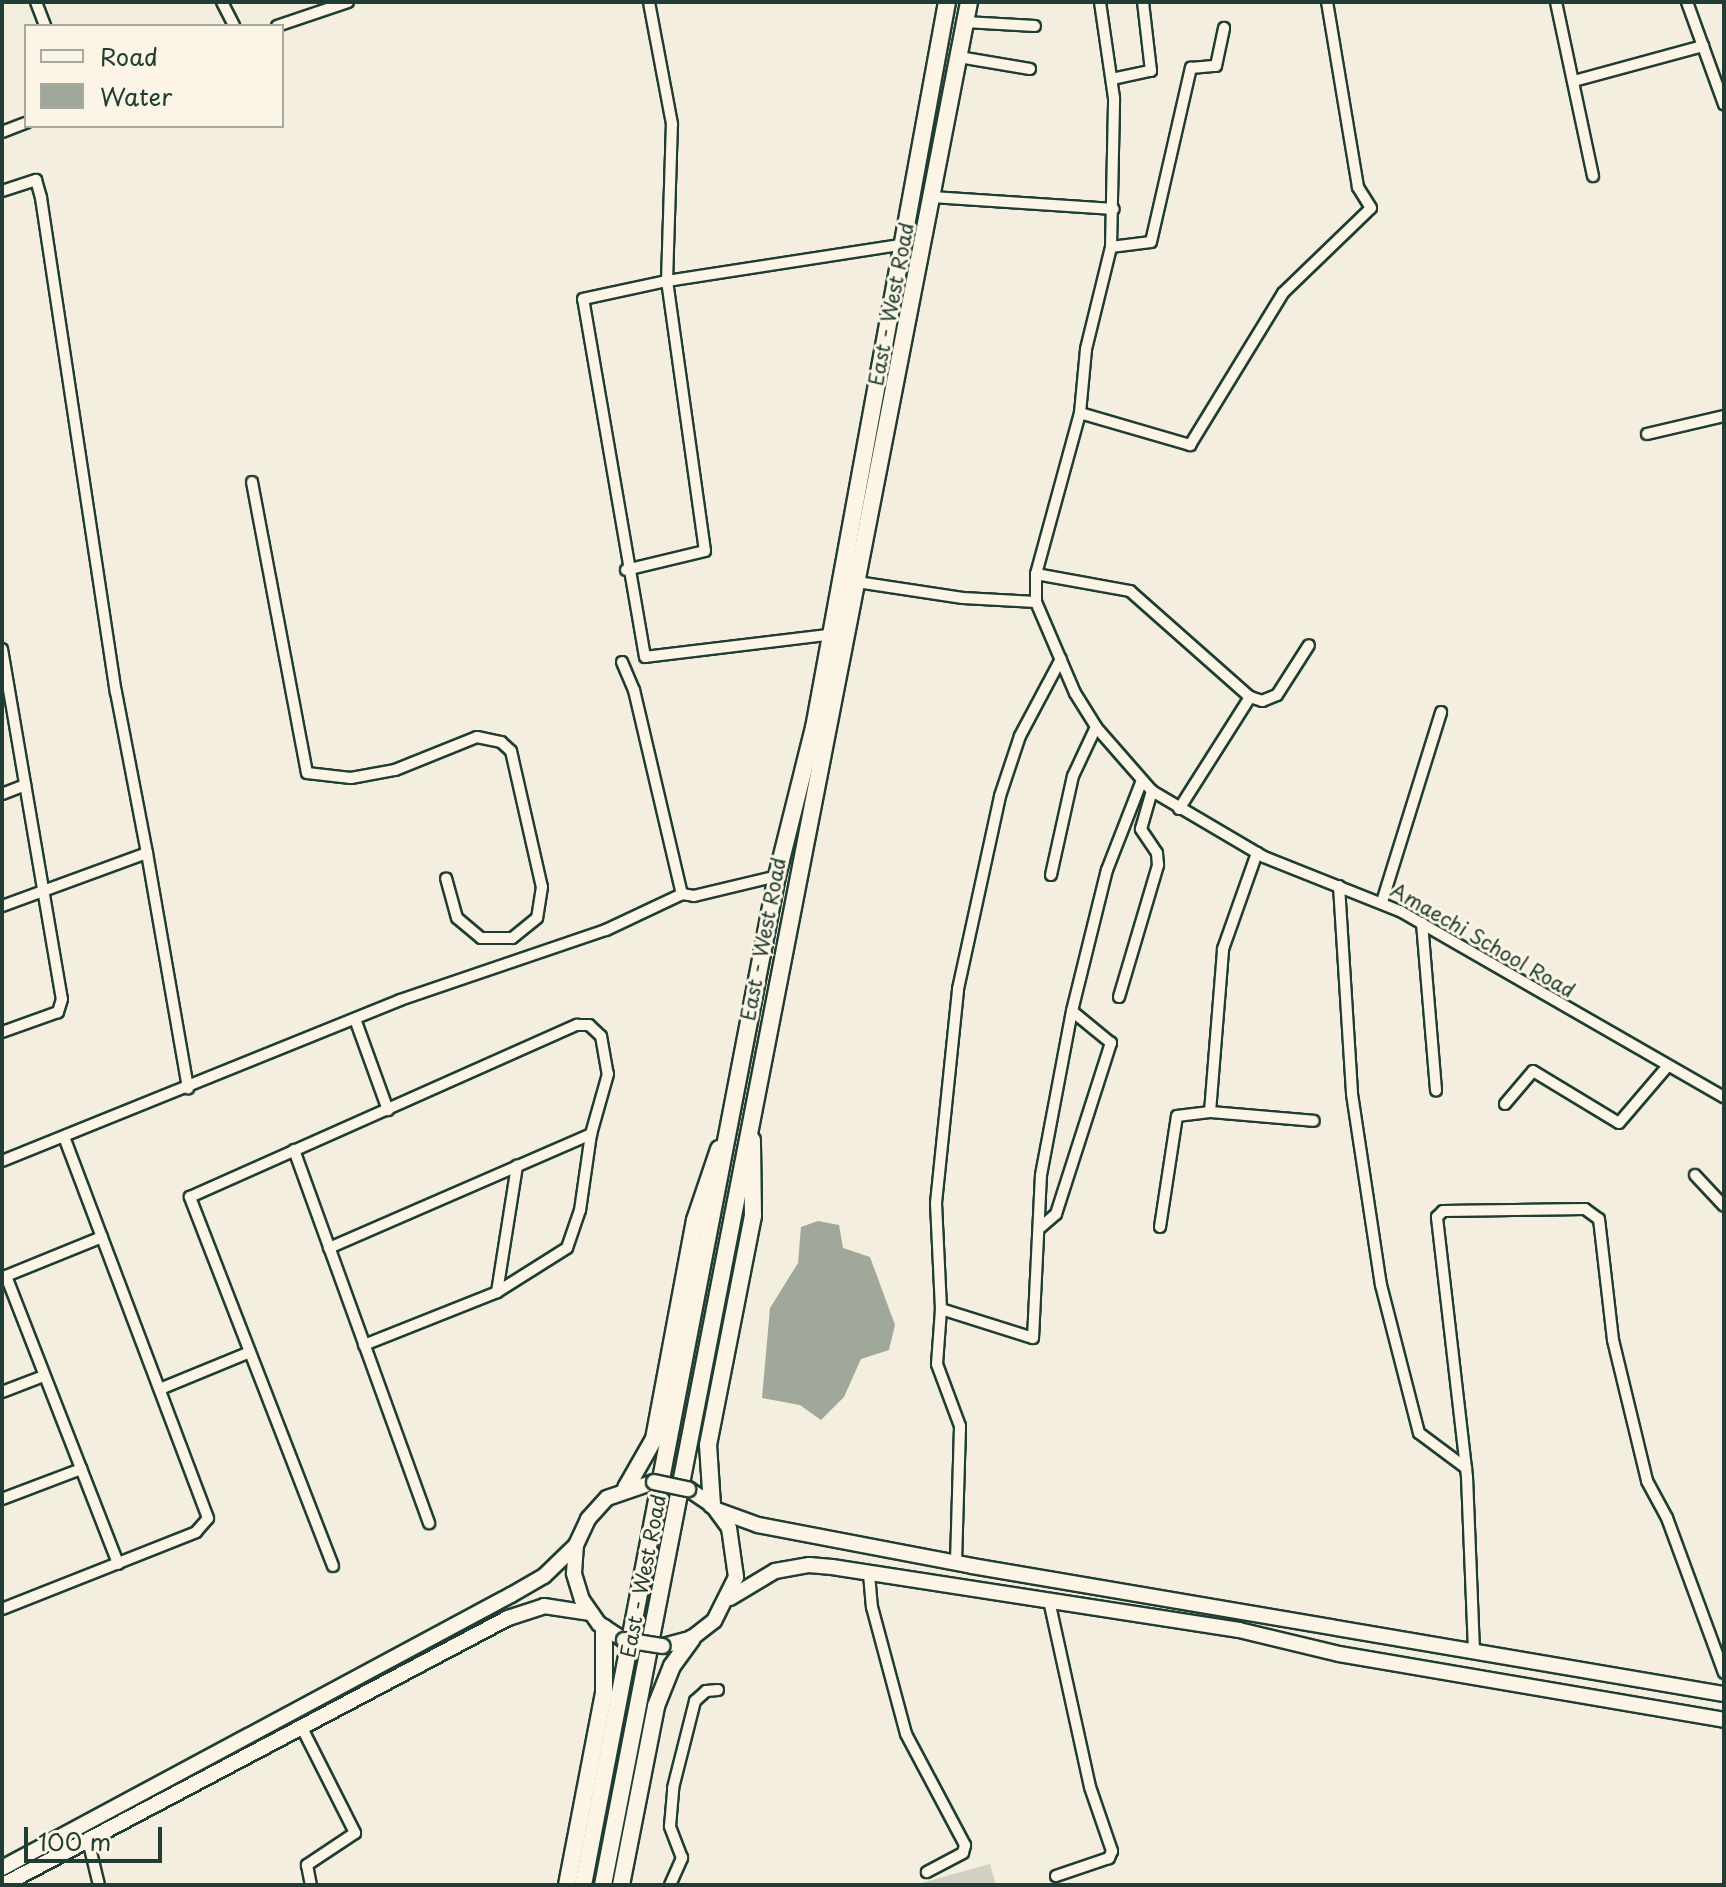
<!DOCTYPE html>
<style>
body{margin:0}
#map{position:relative;width:1726px;height:1887px;overflow:hidden;background:#f3eede;font-family:"Playpen Sans",sans-serif}
div>[style]{position:absolute}
[style*='--x']{left:calc(var(--x)*1px);top:calc(var(--y)*1px);width:calc(var(--w)*1px);rotate:calc(var(--a)*1deg)}
.green>*{inset:0;background:#d0d1c2}
.water>*{inset:0;background:#a0a89b}
.roads{filter:drop-shadow(2px 0 #1f3d34) drop-shadow(-2px 0 #1f3d34) drop-shadow(0 2px #1f3d34) drop-shadow(0 -2px #1f3d34)}
.minor>*{height:10px;margin:-5px;padding:0 5px;transform-origin:5px;border-radius:5px;background:#fcf5e5}
.secondary>*{height:14px;margin:-7px;padding:0 7px;transform-origin:7px;border-radius:7px;background:#fcf5e5}
.primary>*{height:16px;margin:-8px;padding:0 8px;transform-origin:8px;border-radius:8px;background:#fcf5e5}
.bridges{filter:drop-shadow(2px 0 #1f3d34) drop-shadow(-2px 0 #1f3d34) drop-shadow(0 2px #1f3d34) drop-shadow(0 -2px #1f3d34)}
.secondary-bridge>*{height:14px;margin:-7px;padding:0 7px;transform-origin:7px;border-radius:7px;background:#fcf5e5}
span{translate:-50% -50%;white-space:nowrap;text-align:center;line-height:1.15;-webkit-text-stroke:6px #fcf5e5;paint-order:stroke}
.street-label{font-size:20px;color:#1f3d34}
.frame{position:absolute;inset:0;border:4px solid #1f3d34;pointer-events:none}
.legend{position:absolute;left:24px;top:24px;width:260px;height:104px;box-sizing:border-box;background:#fcf5e5;border:2px solid #a4ab9e;margin:0;padding:10px 14px;list-style:none;font-size:24px;color:#1f3d34}
.legend li{display:flex;align-items:center;gap:16px;height:40px}
.legend b{width:40px;border:2px solid #a4ab9e}
.scale{position:absolute;left:24px;top:1827px;width:138px;height:36px;box-sizing:border-box;border:4px solid #1f3d34;border-top:0;padding-left:10px;font-size:24px;line-height:28px;white-space:nowrap;color:#1f3d34;-webkit-text-stroke:6px #fcf5e5;paint-order:stroke}
</style>
<div id="map">
<div class="green">
<i style="clip-path:polygon(990px 1864px,996px 1885px,914px 1885px)"></i>
</div>
<div class="water">
<i style="clip-path:polygon(818px 1221px,839px 1225px,843px 1248px,870px 1257px,895px 1325px,889px 1350px,861px 1359px,844px 1397px,821px 1420px,800px 1405px,762px 1398px,770px 1308px,798px 1263px,801px 1227px)"></i>
</div>
<div class="roads">
<div class="minor">
<i style="--x:36;--y:2;--w:26;--a:69"></i>
<i style="--x:222;--y:2;--w:27;--a:63"></i>
<i style="--x:1556;--y:2;--w:178;--a:78"></i>
<i style="--x:1687;--y:2;--w:109;--a:70.1"></i>
<i style="--x:965;--y:22;--w:70;--a:3.3"></i>
<i style="--x:277;--y:26;--w:75;--a:-18.7"></i>
<i style="--x:959;--y:57;--w:72;--a:9.6"></i>
<i style="--x:1112;--y:79;--w:40;--a:-12"></i>
<i style="--x:1151;--y:71;--w:69;--a:-96.6"></i>
<i style="--x:1574;--y:81;--w:134;--a:-15.2"></i>
<i style="--x:2;--y:132;--w:26;--a:-21"></i>
<i style="--x:2;--y:191;--w:36;--a:-18"></i>
<i style="--x:36;--y:180;--w:19;--a:74"></i>
<i style="--x:41;--y:198;--w:500;--a:81.4"></i>
<i style="--x:116;--y:692;--w:164;--a:79.1"></i>
<i style="--x:932;--y:197;--w:182;--a:3.8"></i>
<i style="--x:1111;--y:247;--w:40;--a:-7.1"></i>
<i style="--x:1151;--y:242;--w:179;--a:-77.1"></i>
<i style="--x:1191;--y:68;--w:25;--a:-5"></i>
<i style="--x:1216;--y:66;--w:39;--a:-78"></i>
<i style="--x:1080;--y:413;--w:115;--a:16.2"></i>
<i style="--x:1190;--y:445;--w:178;--a:-58.5"></i>
<i style="--x:1283;--y:293;--w:122;--a:-44"></i>
<i style="--x:1371;--y:208;--w:25;--a:-122"></i>
<i style="--x:1358;--y:187;--w:188;--a:-99.5"></i>
<i style="--x:1647;--y:434;--w:79;--a:-13.2"></i>
<i style="--x:252;--y:482;--w:296;--a:79.3"></i>
<i style="--x:307;--y:773;--w:44;--a:6.5"></i>
<i style="--x:351;--y:778;--w:45;--a:-10.3"></i>
<i style="--x:395;--y:770;--w:88;--a:-21.9"></i>
<i style="--x:477;--y:737;--w:25;--a:12"></i>
<i style="--x:501;--y:742;--w:13;--a:42"></i>
<i style="--x:511;--y:751;--w:139;--a:77.2"></i>
<i style="--x:542;--y:887;--w:31;--a:99"></i>
<i style="--x:537;--y:918;--w:32;--a:141"></i>
<i style="--x:512;--y:938;--w:31;--a:180"></i>
<i style="--x:481;--y:938;--w:31;--a:-140"></i>
<i style="--x:457;--y:918;--w:41;--a:-105.4"></i>
<i style="--x:626;--y:570;--w:81;--a:-13.5"></i>
<i style="--x:705;--y:551;--w:273;--a:-98"></i>
<i style="--x:667;--y:281;--w:157;--a:-88.2"></i>
<i style="--x:672;--y:124;--w:124;--a:-100.7"></i>
<i style="--x:1036;--y:574;--w:96;--a:10.3"></i>
<i style="--x:1130;--y:591;--w:160;--a:41.5"></i>
<i style="--x:1250;--y:697;--w:13;--a:18"></i>
<i style="--x:1262;--y:701;--w:16;--a:-22"></i>
<i style="--x:1277;--y:695;--w:59;--a:-57.4"></i>
<i style="--x:857;--y:582;--w:107;--a:8.6"></i>
<i style="--x:963;--y:598;--w:73;--a:3.1"></i>
<i style="--x:1036;--y:602;--w:99;--a:66.8"></i>
<i style="--x:1075;--y:693;--w:40;--a:58"></i>
<i style="--x:1096;--y:727;--w:85;--a:48.8"></i>
<i style="--x:1152;--y:791;--w:130;--a:30.5"></i>
<i style="--x:1264;--y:857;--w:146;--a:21.7"></i>
<i style="--x:1400;--y:911;--w:374;--a:29.9"></i>
<i style="--x:1036;--y:602;--w:28;--a:-90"></i>
<i style="--x:1036;--y:574;--w:167;--a:-74.7"></i>
<i style="--x:1080;--y:413;--w:64;--a:-84.6"></i>
<i style="--x:1086;--y:349;--w:105;--a:-76.2"></i>
<i style="--x:1111;--y:247;--w:149;--a:-88.8"></i>
<i style="--x:1114;--y:98;--w:97;--a:-98.3"></i>
<i style="--x:827;--y:635;--w:183;--a:173.1"></i>
<i style="--x:645;--y:657;--w:363;--a:-99.8"></i>
<i style="--x:583;--y:299;--w:86;--a:-12.1"></i>
<i style="--x:667;--y:281;--w:236;--a:-8.8"></i>
<i style="--x:2;--y:649;--w:355;--a:80.3"></i>
<i style="--x:62;--y:999;--w:14;--a:107"></i>
<i style="--x:58;--y:1012;--w:59;--a:160.3"></i>
<i style="--x:622;--y:662;--w:30;--a:67"></i>
<i style="--x:634;--y:690;--w:210;--a:76.8"></i>
<i style="--x:682;--y:894;--w:12;--a:9"></i>
<i style="--x:694;--y:896;--w:85;--a:-13.5"></i>
<i style="--x:2;--y:794;--w:25;--a:-21"></i>
<i style="--x:1179;--y:809;--w:133;--a:-57.6"></i>
<i style="--x:1051;--y:875;--w:101;--a:-77.5"></i>
<i style="--x:1073;--y:776;--w:54;--a:-64.9"></i>
<i style="--x:1339;--y:886;--w:208;--a:86.4"></i>
<i style="--x:1352;--y:1094;--w:193;--a:81.4"></i>
<i style="--x:1381;--y:1285;--w:153;--a:75.6"></i>
<i style="--x:1419;--y:1433;--w:59;--a:36.7"></i>
<i style="--x:1382;--y:902;--w:199;--a:-72.7"></i>
<i style="--x:2;--y:906;--w:154;--a:-20.1"></i>
<i style="--x:147;--y:853;--w:239;--a:80.1"></i>
<i style="--x:1422;--y:923;--w:168;--a:85.2"></i>
<i style="--x:1119;--y:997;--w:138;--a:-73.5"></i>
<i style="--x:1158;--y:865;--w:12;--a:-95"></i>
<i style="--x:1157;--y:853;--w:29;--a:-124"></i>
<i style="--x:1141;--y:829;--w:40;--a:-74"></i>
<i style="--x:355;--y:1019;--w:97;--a:70.1"></i>
<i style="--x:1505;--y:1104;--w:43;--a:-49.7"></i>
<i style="--x:1533;--y:1071;--w:100;--a:31.2"></i>
<i style="--x:1619;--y:1123;--w:72;--a:-49.5"></i>
<i style="--x:1210;--y:1112;--w:104;--a:4.9"></i>
<i style="--x:294;--y:1150;--w:397;--a:70.1"></i>
<i style="--x:2;--y:1161;--w:429;--a:-22"></i>
<i style="--x:400;--y:1000;--w:218;--a:-18.8"></i>
<i style="--x:606;--y:930;--w:84;--a:-25.3"></i>
<i style="--x:1695;--y:1175;--w:42;--a:46.9"></i>
<i style="--x:1041;--y:1227;--w:20;--a:-41"></i>
<i style="--x:1056;--y:1214;--w:180;--a:-72.2"></i>
<i style="--x:1111;--y:1043;--w:50;--a:-140.6"></i>
<i style="--x:1160;--y:1227;--w:112;--a:-81.3"></i>
<i style="--x:1177;--y:1116;--w:33;--a:-7"></i>
<i style="--x:1210;--y:1112;--w:164;--a:-85.4"></i>
<i style="--x:1223;--y:949;--w:102;--a:-70.5"></i>
<i style="--x:102;--y:1237;--w:104;--a:157.9"></i>
<i style="--x:6;--y:1276;--w:309;--a:68.7"></i>
<i style="--x:329;--y:1248;--w:286;--a:-23.5"></i>
<i style="--x:941;--y:1309;--w:96;--a:17.5"></i>
<i style="--x:1033;--y:1338;--w:163;--a:-87.2"></i>
<i style="--x:1041;--y:1175;--w:167;--a:-79.3"></i>
<i style="--x:1072;--y:1011;--w:145;--a:-76.1"></i>
<i style="--x:1107;--y:870;--w:93;--a:-68.7"></i>
<i style="--x:364;--y:1345;--w:143;--a:-21.7"></i>
<i style="--x:497;--y:1292;--w:128;--a:-81"></i>
<i style="--x:160;--y:1389;--w:97;--a:-22.3"></i>
<i style="--x:2;--y:1392;--w:45;--a:-20.9"></i>
<i style="--x:2;--y:1499;--w:85;--a:-20.8"></i>
<i style="--x:956;--y:1562;--w:136;--a:-88.3"></i>
<i style="--x:960;--y:1426;--w:66;--a:-110.4"></i>
<i style="--x:937;--y:1364;--w:55;--a:-85.8"></i>
<i style="--x:941;--y:1309;--w:106;--a:-92.7"></i>
<i style="--x:936;--y:1203;--w:215;--a:-84.1"></i>
<i style="--x:958;--y:989;--w:198;--a:-77.7"></i>
<i style="--x:1000;--y:796;--w:63;--a:-71.6"></i>
<i style="--x:1020;--y:736;--w:87;--a:-62"></i>
<i style="--x:333;--y:1566;--w:396;--a:-111.2"></i>
<i style="--x:190;--y:1197;--w:424;--a:-24"></i>
<i style="--x:577;--y:1025;--w:12;--a:0"></i>
<i style="--x:589;--y:1025;--w:16;--a:43"></i>
<i style="--x:601;--y:1036;--w:39;--a:80"></i>
<i style="--x:608;--y:1074;--w:62;--a:105.8"></i>
<i style="--x:591;--y:1134;--w:77;--a:98.2"></i>
<i style="--x:580;--y:1210;--w:40;--a:108.9"></i>
<i style="--x:567;--y:1248;--w:83;--a:147.8"></i>
<i style="--x:869;--y:1574;--w:33;--a:85"></i>
<i style="--x:872;--y:1607;--w:131;--a:75"></i>
<i style="--x:906;--y:1734;--w:126;--a:62"></i>
<i style="--x:965;--y:1845;--w:8;--a:104"></i>
<i style="--x:963;--y:1853;--w:41;--a:152.2"></i>
<i style="--x:1050;--y:1605;--w:186;--a:77.6"></i>
<i style="--x:1090;--y:1787;--w:68;--a:71"></i>
<i style="--x:1112;--y:1851;--w:8;--a:113"></i>
<i style="--x:1109;--y:1858;--w:56;--a:161.2"></i>
<i style="--x:2;--y:1609;--w:209;--a:-21.6"></i>
<i style="--x:196;--y:1532;--w:18;--a:-49"></i>
<i style="--x:208;--y:1518;--w:407;--a:-110.7"></i>
<i style="--x:1474;--y:1651;--w:174;--a:-92.3"></i>
<i style="--x:1467;--y:1477;--w:262;--a:-96.6"></i>
<i style="--x:1437;--y:1217;--w:8;--a:-45"></i>
<i style="--x:1443;--y:1211;--w:142;--a:-0.8"></i>
<i style="--x:1585;--y:1209;--w:17;--a:36"></i>
<i style="--x:1599;--y:1219;--w:122;--a:83.4"></i>
<i style="--x:1613;--y:1340;--w:145;--a:76.4"></i>
<i style="--x:1647;--y:1481;--w:42;--a:61.6"></i>
<i style="--x:1667;--y:1518;--w:165;--a:69.8"></i>
<i style="--x:301;--y:1726;--w:120;--a:63.2"></i>
<i style="--x:355;--y:1833;--w:58;--a:146.3"></i>
<i style="--x:307;--y:1865;--w:20;--a:79"></i>
<i style="--x:88;--y:1840;--w:46;--a:76.3"></i>
<i style="--x:670;--y:1885;--w:30;--a:-66"></i>
<i style="--x:682;--y:1858;--w:34;--a:-111"></i>
<i style="--x:670;--y:1826;--w:38;--a:-85"></i>
<i style="--x:673;--y:1788;--w:90;--a:-75.8"></i>
<i style="--x:695;--y:1701;--w:15;--a:-42"></i>
<i style="--x:706;--y:1691;--w:12;--a:-5"></i>
</div>
<div class="secondary">
<i style="--x:717;--y:1510;--w:44;--a:20.1"></i>
<i style="--x:758;--y:1525;--w:218;--a:10.8"></i>
<i style="--x:972;--y:1566;--w:763;--a:9.66"></i>
<i style="--x:730;--y:1598;--w:52;--a:-31"></i>
<i style="--x:775;--y:1571;--w:35;--a:-10"></i>
<i style="--x:809;--y:1565;--w:23;--a:5"></i>
<i style="--x:832;--y:1567;--w:412;--a:8.8"></i>
<i style="--x:1239;--y:1630;--w:103;--a:13.5"></i>
<i style="--x:1339;--y:1654;--w:391;--a:9.7"></i>
<i style="--x:624;--y:1640;--w:30;--a:-147"></i>
<i style="--x:599;--y:1624;--w:29;--a:-125"></i>
<i style="--x:582;--y:1600;--w:28;--a:-107"></i>
<i style="--x:574;--y:1573;--w:28;--a:-86"></i>
<i style="--x:576;--y:1545;--w:29;--a:-65"></i>
<i style="--x:588;--y:1519;--w:28;--a:-48"></i>
<i style="--x:607;--y:1498;--w:50;--a:-18.8"></i>
<i style="--x:663;--y:1646;--w:30;--a:-15"></i>
<i style="--x:692;--y:1638;--w:28;--a:-38"></i>
<i style="--x:714;--y:1621;--w:49;--a:-63.4"></i>
<i style="--x:736;--y:1577;--w:49;--a:-98.1"></i>
<i style="--x:729;--y:1528;--w:29;--a:-126"></i>
<i style="--x:712;--y:1505;--w:29;--a:-146"></i>
<i style="--x:2;--y:1868;--w:578;--a:-28.21"></i>
<i style="--x:511;--y:1595;--w:38;--a:-30"></i>
<i style="--x:544;--y:1576;--w:45;--a:-44.1"></i>
<i style="--x:3;--y:1885;--w:571;--a:-27.87"></i>
<i style="--x:508;--y:1618;--w:38;--a:-18"></i>
<i style="--x:544;--y:1606;--w:47;--a:8.7"></i>
</div>
<div class="primary">
<i style="--x:626;--y:1488;--w:56;--a:-60.3"></i>
<i style="--x:654;--y:1439;--w:223;--a:-79.4"></i>
<i style="--x:695;--y:1220;--w:75;--a:-71.3"></i>
<i style="--x:712;--y:1505;--w:60;--a:-93.8"></i>
<i style="--x:708;--y:1445;--w:233;--a:-78.9"></i>
<i style="--x:753;--y:1216;--w:76;--a:-90.8"></i>
<i style="--x:567;--y:1885;--w:196;--a:-79.1"></i>
<i style="--x:604;--y:1693;--w:65;--a:-90"></i>
<i style="--x:583;--y:1885;--w:1027;--a:-79.12"></i>
<i style="--x:777;--y:876;--w:153;--a:-76"></i>
<i style="--x:814;--y:728;--w:738;--a:-79.62"></i>
<i style="--x:603;--y:1885;--w:1918;--a:-79"></i>
<i style="--x:621;--y:1885;--w:182;--a:-78.9"></i>
<i style="--x:656;--y:1706;--w:43;--a:-68.2"></i>
<i style="--x:672;--y:1666;--w:34;--a:-54"></i>
</div>
</div>
<div class="bridges">
<div class="secondary-bridge">
<i style="--x:654;--y:1482;--w:35;--a:12"></i>
<i style="--x:624;--y:1640;--w:39;--a:9"></i>
</div>
</div>
<div class="street-label">
<span style="left:891px;top:304px;rotate:-79deg">East - West Road</span>
<span style="left:763px;top:939px;rotate:-79deg">East - West Road</span>
<span style="left:1483px;top:940px;rotate:30deg">Amaechi School Road</span>
<span style="left:643px;top:1576px;rotate:-79deg">East - West Road</span>
</div>
<div class="frame"></div>
<ul class="legend">
<li><b style="height:10px;background:#fcf5e5"></b>Road</li>
<li><b style="height:22px;background:#a0a89b"></b>Water</li>
</ul>
<div class="scale">100 m</div>
</div>
